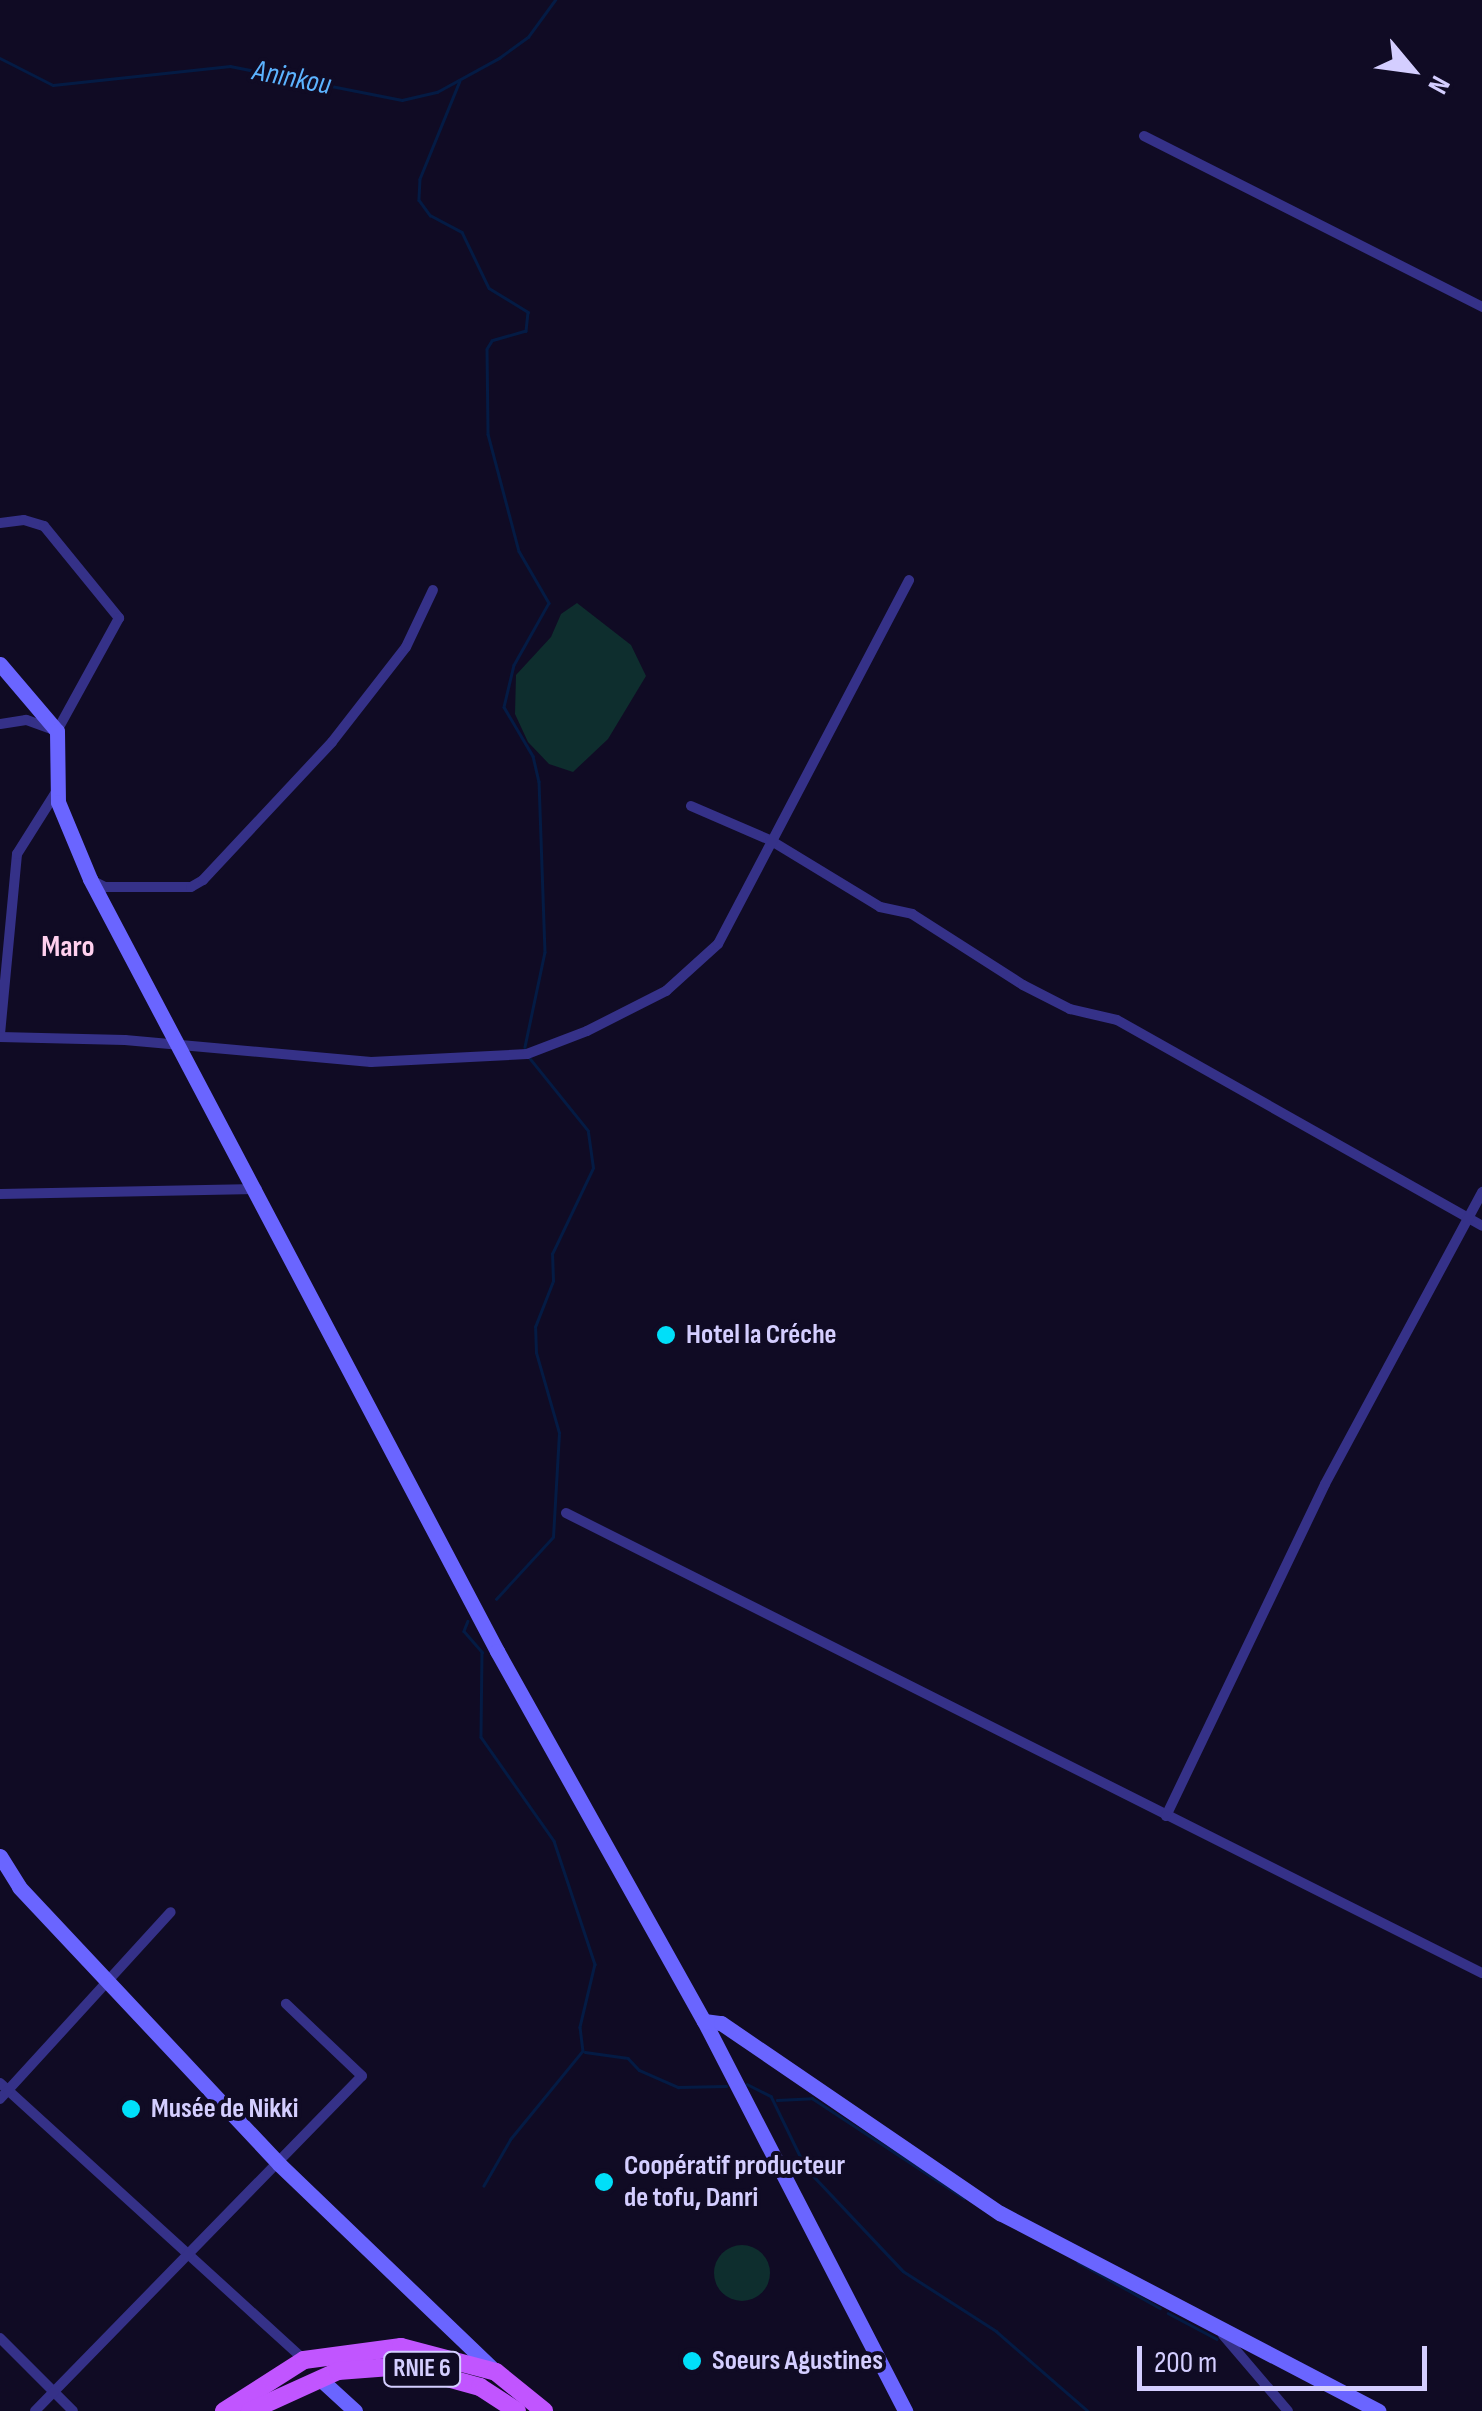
<!DOCTYPE html>
<meta charset="utf-8">
<style>
body{margin:0}
#map{position:relative;width:1482px;height:2411px;overflow:hidden;background:#100b24;font-family:"Sofia Sans Condensed",sans-serif}
div>[style]{position:absolute}
[style*='--x']{left:calc(var(--x)*1px);top:calc(var(--y)*1px);width:calc(var(--w)*1px);rotate:calc(var(--a)*1deg)}
.green>*{inset:0;background:#0e2e2e}
.round{border-radius:50%}
.stream>*{height:2.5px;margin:-1.25px;padding:0 1.25px;transform-origin:1.25px;border-radius:1.25px;background:#041b44}
.street>*{height:10px;margin:-5px;padding:0 5px;transform-origin:5px;border-radius:5px;background:#353188}
.secondary>*{height:15px;margin:-7.5px;padding:0 7.5px;transform-origin:7.5px;border-radius:7.5px;background:#6a65ff}
.primary>*{height:18px;margin:-9px;padding:0 9px;transform-origin:9px;border-radius:9px;background:#c155ff}
.dots>*{width:28px;height:28px;translate:-50% -50%;box-sizing:border-box;border:5px solid #100b24;border-radius:50%}
span{translate:-50% -50%;white-space:nowrap;text-align:center;line-height:1.15;-webkit-text-stroke:8px #100b24;paint-order:stroke}
.shield-label span{padding:2px 8px;background:#100b24;border:2px solid;border-radius:8px;-webkit-text-stroke-width:0}
.shield-label{font-size:25px;color:#d4ceff;font-weight:700}
.poi-label{font-size:28px;color:#d4ceff;font-weight:700}
.left{translate:0 -50%;text-align:left}
.water-label{font-size:30px;color:#5cb3ff;font-style:italic}
.neighbourhood-label{font-size:30px;color:#ffd0ee;font-weight:700}
.north{position:absolute;left:1362px;top:20px;width:100px;height:100px;-webkit-text-stroke:8px #100b24;paint-order:stroke;rotate:119deg;font-size:28px;font-weight:700;line-height:40px;text-align:center;color:#d4ceff}
.north::after{content:'';display:block;margin:auto;width:35px;height:45px;background:#d4ceff;clip-path:polygon(50% 0,100% 100%,50% 72%,0 100%)}
.scale{position:absolute;left:1137px;top:2346px;width:290px;height:45px;box-sizing:border-box;border:5px solid #d4ceff;border-top:0;padding-left:12px;font-size:30px;line-height:35px;white-space:nowrap;color:#d4ceff;-webkit-text-stroke:8px #100b24;paint-order:stroke}
</style>
<div id="map">
<div class="green">
<i style="clip-path:polygon(577px 603px,631px 645px,646px 676px,608px 739px,573px 772px,549px 764px,528px 742px,515px 714px,516px 675px,551px 637px,561px 614px)"></i>
<i class="round" style="left:714px;top:2245px;width:56px;height:56px"></i>
</div>
<div class="stream">
<i style="--x:0;--y:58;--w:59;--a:27"></i>
<i style="--x:53;--y:85;--w:178;--a:-6.1"></i>
<i style="--x:230;--y:66;--w:175;--a:11.2"></i>
<i style="--x:402;--y:100;--w:36;--a:-13"></i>
<i style="--x:437;--y:92;--w:71;--a:-28.7"></i>
<i style="--x:499;--y:58;--w:36;--a:-36"></i>
<i style="--x:528;--y:37;--w:46;--a:-53.9"></i>
<i style="--x:460;--y:81;--w:106;--a:112.2"></i>
<i style="--x:420;--y:179;--w:21;--a:93"></i>
<i style="--x:419;--y:200;--w:19;--a:54"></i>
<i style="--x:430;--y:215;--w:36;--a:28"></i>
<i style="--x:462;--y:232;--w:62;--a:64.3"></i>
<i style="--x:489;--y:288;--w:46;--a:31.6"></i>
<i style="--x:528;--y:312;--w:19;--a:96"></i>
<i style="--x:526;--y:331;--w:35;--a:164"></i>
<i style="--x:492;--y:341;--w:9;--a:122"></i>
<i style="--x:487;--y:349;--w:85;--a:89.3"></i>
<i style="--x:488;--y:434;--w:121;--a:75.2"></i>
<i style="--x:519;--y:551;--w:60;--a:60"></i>
<i style="--x:549;--y:603;--w:71;--a:119.4"></i>
<i style="--x:514;--y:665;--w:43;--a:103.4"></i>
<i style="--x:504;--y:707;--w:57;--a:59.4"></i>
<i style="--x:533;--y:756;--w:26;--a:77"></i>
<i style="--x:539;--y:781;--w:171;--a:88"></i>
<i style="--x:545;--y:952;--w:97;--a:101.9"></i>
<i style="--x:496;--y:1599;--w:84;--a:-47.4"></i>
<i style="--x:553;--y:1537;--w:104;--a:-86.7"></i>
<i style="--x:559;--y:1433;--w:83;--a:-106"></i>
<i style="--x:536;--y:1353;--w:26;--a:-92"></i>
<i style="--x:535;--y:1327;--w:49;--a:-68.6"></i>
<i style="--x:553;--y:1281;--w:27;--a:-92"></i>
<i style="--x:552;--y:1254;--w:95;--a:-64.5"></i>
<i style="--x:593;--y:1168;--w:37;--a:-98"></i>
<i style="--x:588;--y:1131;--w:92;--a:-128.9"></i>
<i style="--x:468;--y:1621;--w:11;--a:112"></i>
<i style="--x:464;--y:1631;--w:28;--a:49"></i>
<i style="--x:482;--y:1652;--w:85;--a:90.7"></i>
<i style="--x:481;--y:1737;--w:127;--a:54.9"></i>
<i style="--x:554;--y:1841;--w:130;--a:71.6"></i>
<i style="--x:595;--y:1964;--w:65;--a:103.4"></i>
<i style="--x:580;--y:2027;--w:24;--a:83"></i>
<i style="--x:583;--y:2051;--w:114;--a:129.3"></i>
<i style="--x:511;--y:2139;--w:54;--a:119.9"></i>
<i style="--x:585;--y:2052;--w:43;--a:7.9"></i>
<i style="--x:628;--y:2058;--w:16;--a:47"></i>
<i style="--x:639;--y:2070;--w:43;--a:23.6"></i>
<i style="--x:678;--y:2087;--w:48;--a:-1.2"></i>
<i style="--x:747;--y:2084;--w:27;--a:27"></i>
<i style="--x:771;--y:2096;--w:80;--a:64.1"></i>
<i style="--x:806;--y:2168;--w:141;--a:46.7"></i>
<i style="--x:903;--y:2271;--w:111;--a:32.8"></i>
<i style="--x:996;--y:2331;--w:122;--a:41"></i>
<i style="--x:777;--y:2100;--w:35;--a:-3"></i>
<i style="--x:812;--y:2098;--w:182;--a:33.3"></i>
<i style="--x:1078;--y:2262;--w:94;--a:29.3"></i>
<i style="--x:1168;--y:2313;--w:55;--a:28"></i>
</div>
<div class="street">
<i style="--x:1144;--y:136;--w:379;--a:26.8"></i>
<i style="--x:0;--y:523;--w:24;--a:-7"></i>
<i style="--x:24;--y:520;--w:21;--a:17"></i>
<i style="--x:44;--y:526;--w:119;--a:50.8"></i>
<i style="--x:119;--y:618;--w:129;--a:118.8"></i>
<i style="--x:57;--y:731;--w:33;--a:-160"></i>
<i style="--x:26;--y:720;--w:26;--a:171"></i>
<i style="--x:691;--y:806;--w:86;--a:23.3"></i>
<i style="--x:770;--y:840;--w:129;--a:31.3"></i>
<i style="--x:880;--y:907;--w:33;--a:12"></i>
<i style="--x:912;--y:914;--w:132;--a:32.6"></i>
<i style="--x:1023;--y:985;--w:53;--a:27.1"></i>
<i style="--x:1070;--y:1009;--w:48;--a:13.2"></i>
<i style="--x:1117;--y:1020;--w:419;--a:29.4"></i>
<i style="--x:91;--y:880;--w:16;--a:27"></i>
<i style="--x:105;--y:887;--w:86;--a:0"></i>
<i style="--x:191;--y:887;--w:14;--a:-30"></i>
<i style="--x:203;--y:880;--w:189;--a:-46.9"></i>
<i style="--x:332;--y:742;--w:120;--a:-52.1"></i>
<i style="--x:406;--y:647;--w:63;--a:-64.7"></i>
<i style="--x:0;--y:1034;--w:181;--a:-84.6"></i>
<i style="--x:17;--y:854;--w:73;--a:-57.8"></i>
<i style="--x:0;--y:1037;--w:125;--a:1.4"></i>
<i style="--x:125;--y:1040;--w:247;--a:5.1"></i>
<i style="--x:371;--y:1062;--w:156;--a:-2.9"></i>
<i style="--x:527;--y:1054;--w:64;--a:-21"></i>
<i style="--x:587;--y:1031;--w:89;--a:-26.9"></i>
<i style="--x:666;--y:991;--w:70;--a:-42.1"></i>
<i style="--x:718;--y:944;--w:411;--a:-62.3"></i>
<i style="--x:0;--y:1194;--w:257;--a:-1.1"></i>
<i style="--x:566;--y:1513;--w:1025;--a:26.67"></i>
<i style="--x:1166;--y:1816;--w:368;--a:-64.4"></i>
<i style="--x:1325;--y:1484;--w:332;--a:-61.7"></i>
<i style="--x:0;--y:2083;--w:411;--a:42.3"></i>
<i style="--x:0;--y:2099;--w:253;--a:-47.6"></i>
<i style="--x:1223;--y:2335;--w:100;--a:49.5"></i>
<i style="--x:0;--y:2338;--w:103;--a:45"></i>
<i style="--x:35;--y:2411;--w:468;--a:-45.7"></i>
<i style="--x:362;--y:2076;--w:105;--a:-136.5"></i>
</div>
<div class="secondary">
<i style="--x:0;--y:664;--w:88;--a:49.6"></i>
<i style="--x:57;--y:731;--w:71;--a:89.2"></i>
<i style="--x:58;--y:802;--w:83;--a:67.4"></i>
<i style="--x:90;--y:879;--w:873;--a:62.2"></i>
<i style="--x:497;--y:1651;--w:424;--a:60.8"></i>
<i style="--x:704;--y:2021;--w:439;--a:62.7"></i>
<i style="--x:0;--y:1856;--w:36;--a:58"></i>
<i style="--x:19;--y:1887;--w:380;--a:46.8"></i>
<i style="--x:279;--y:2164;--w:299;--a:43.8"></i>
<i style="--x:704;--y:2021;--w:17;--a:7"></i>
<i style="--x:721;--y:2023;--w:338;--a:34.3"></i>
<i style="--x:1000;--y:2213;--w:427;--a:27.6"></i>
<i style="--x:319;--y:2378;--w:49;--a:42.5"></i>
</div>
<div class="primary">
<i style="--x:224;--y:2411;--w:95;--a:-32.5"></i>
<i style="--x:304;--y:2360;--w:98;--a:-7.6"></i>
<i style="--x:401;--y:2347;--w:98;--a:14.7"></i>
<i style="--x:496;--y:2372;--w:62;--a:39.1"></i>
<i style="--x:250;--y:2411;--w:97;--a:-24.4"></i>
<i style="--x:338;--y:2371;--w:66;--a:-4.3"></i>
<i style="--x:404;--y:2366;--w:79;--a:15.4"></i>
<i style="--x:480;--y:2387;--w:44;--a:33"></i>
</div>
<div class="dots">
<i style="left:666px;top:1335px;background:#00dff9"></i>
<i style="left:131px;top:2109px;background:#00dff9"></i>
<i style="left:604px;top:2182px;background:#00dff9"></i>
<i style="left:692px;top:2361px;background:#00dff9"></i>
</div>
<div class="shield-label">
<span style="left:422px;top:2369px">RNIE 6</span>
</div>
<div class="poi-label">
<span class="left" style="left:686px;top:1335px">Hotel la Créche</span>
<span class="left" style="left:151px;top:2109px">Musée de Nikki</span>
<span class="left" style="left:624px;top:2182px">Coopératif producteur<br>de tofu, Danri</span>
<span class="left" style="left:712px;top:2361px">Soeurs Agustines</span>
</div>
<div class="water-label">
<span style="left:292px;top:78px;rotate:11deg">Aninkou</span>
</div>
<div class="neighbourhood-label">
<span style="left:68px;top:947px">Maro</span>
</div>
<div class="north">N</div>
<div class="scale">200 m</div>
</div>
